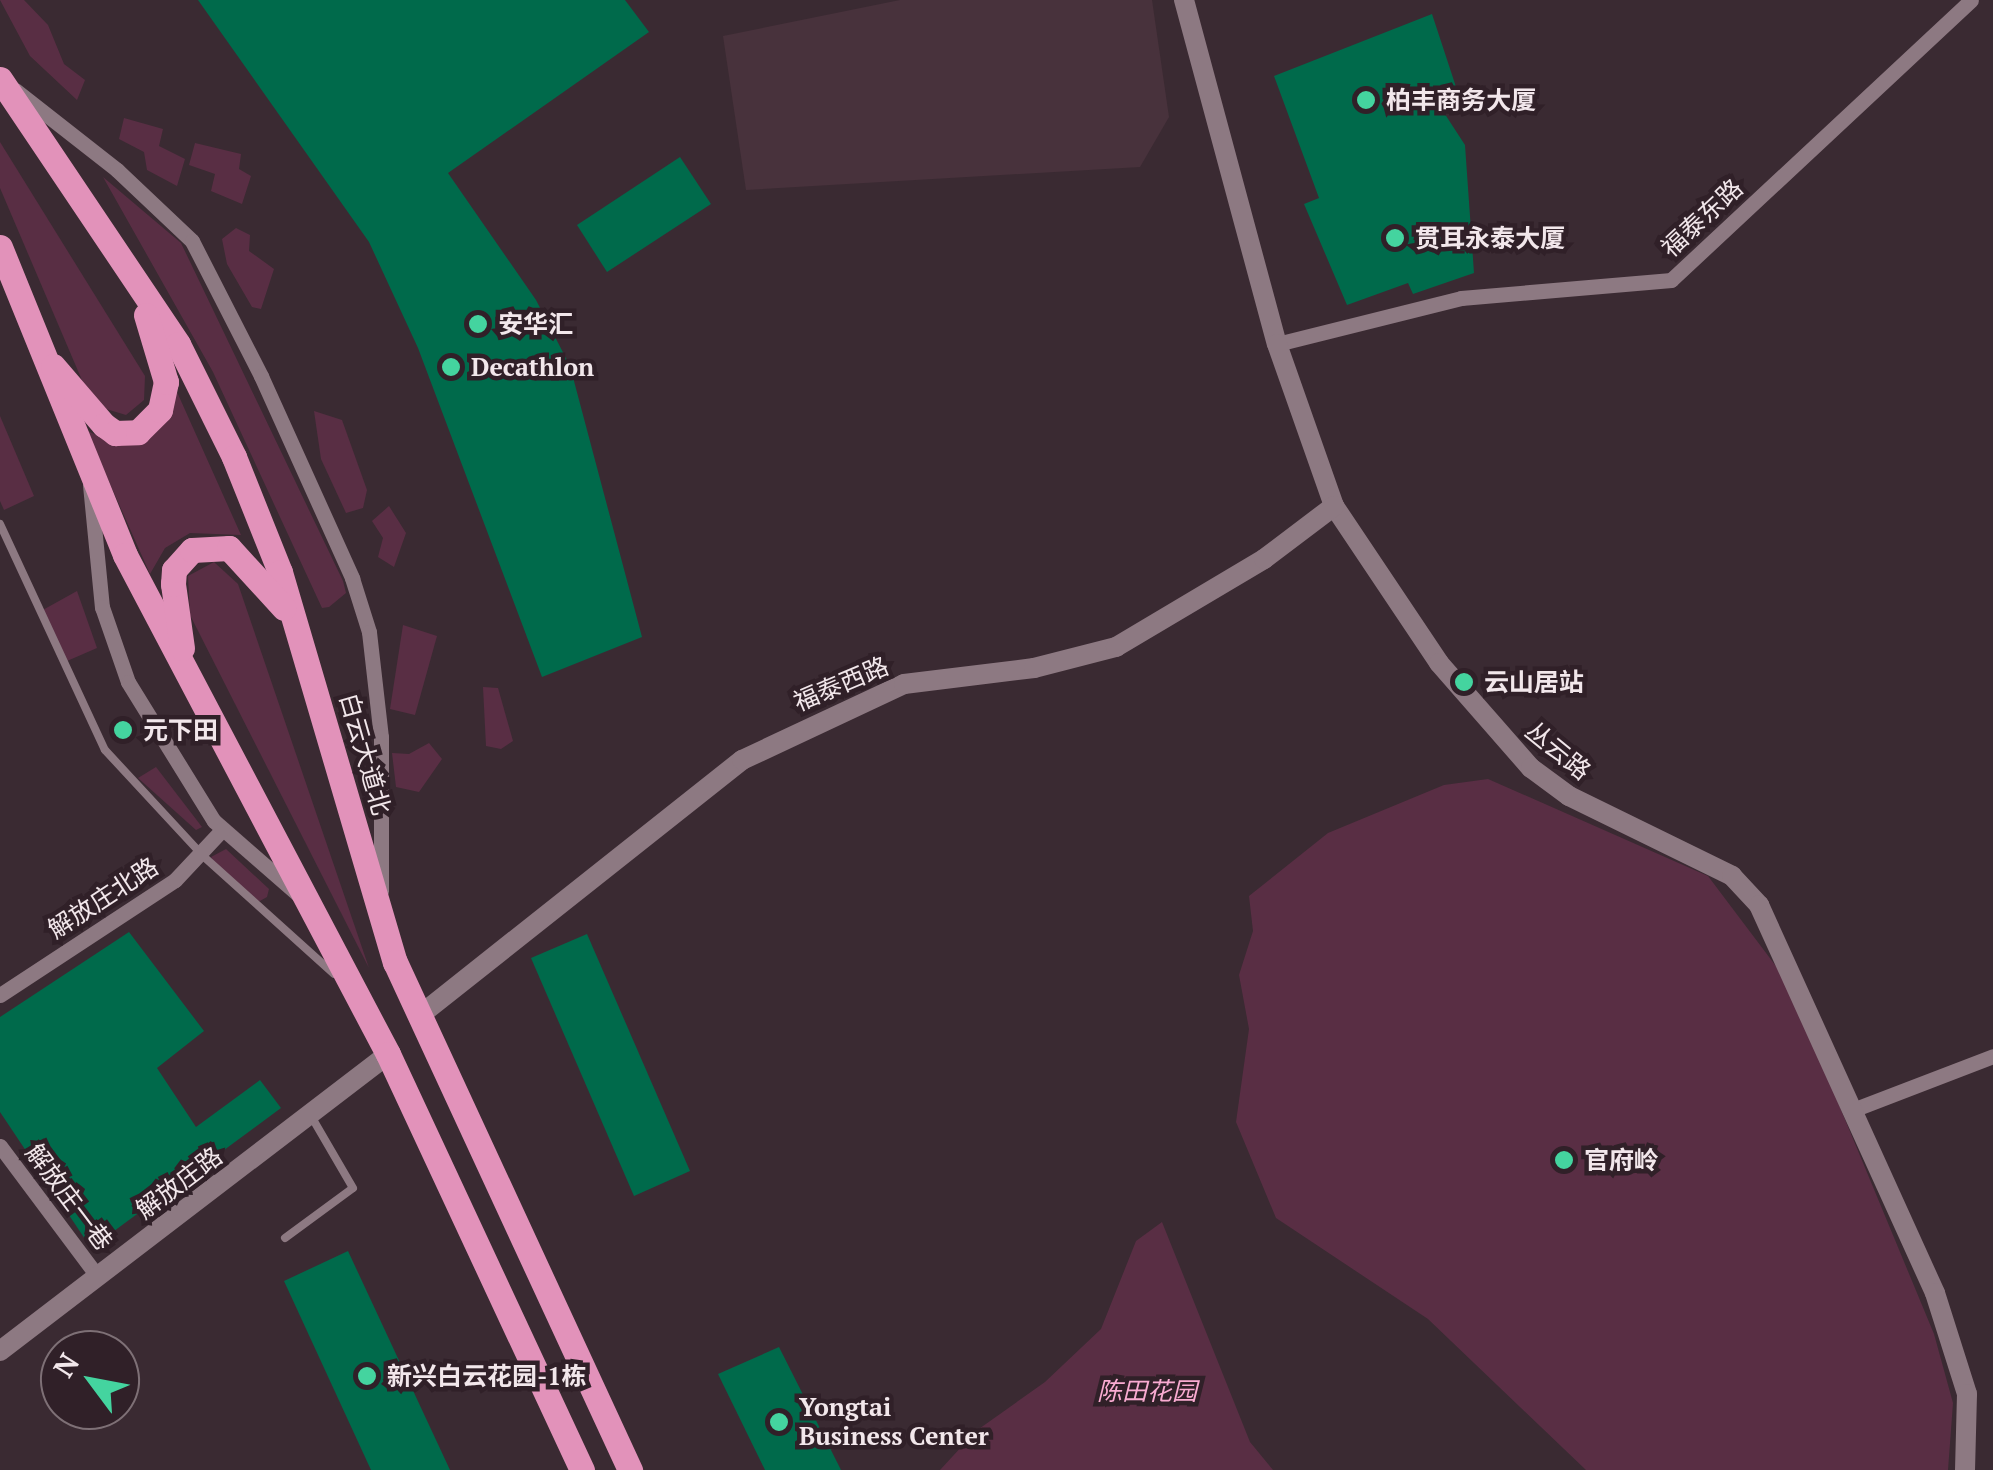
<!DOCTYPE html>
<meta charset="utf-8">
<style>
body{margin:0}
#map{position:relative;width:1993px;height:1470px;overflow:hidden;background:#3a2a32;font-family:"PT Serif","Noto Sans SC",serif}
div>[style]{position:absolute}
[style*='--x']{left:calc(var(--x)*1px);top:calc(var(--y)*1px);width:calc(var(--w)*1px);rotate:calc(var(--a)*1deg)}
.built>*{inset:0;background:#48323c}
.green>*{inset:0;background:#592e44}
.building>*{inset:0;background:#006a4b}
.service>*{height:8px;margin:-4px;padding:0 4px;transform-origin:4px;border-radius:4px;background:#8d7982}
.minor>*{height:15px;margin:-7.5px;padding:0 7.5px;transform-origin:7.5px;border-radius:7.5px;background:#8d7982}
.tertiary>*{height:20px;margin:-10px;padding:0 10px;transform-origin:10px;border-radius:10px;background:#8d7982}
.trunk>*{height:25px;margin:-12.5px;padding:0 12.5px;transform-origin:12.5px;border-radius:12.5px;background:#e292ba}
.dots>*{width:28px;height:28px;translate:-50% -50%;box-sizing:border-box;border:5px solid #302028;border-radius:50%}
span{translate:-50% -50%;white-space:nowrap;text-align:center;line-height:1.15;-webkit-text-stroke:9px #302028;paint-order:stroke}
.poi-label{font-size:25px;color:#f2e7eb;font-weight:700}
.left{translate:0 -50%;text-align:left}
.street-label{font-size:25px;color:#f2e7eb}
.park-label{font-size:25px;color:#f9abd1;font-style:italic}
.north{position:absolute;left:40px;top:1330px;width:100px;height:100px;box-sizing:border-box;background:#302028;border:2px solid #7e7076;border-radius:50%;rotate:302deg;font-size:28px;font-weight:700;line-height:40px;text-align:center;color:#f2e7eb}
.north::after{content:'';display:block;margin:auto;width:35px;height:45px;background:#44d49f;clip-path:polygon(50% 0,100% 100%,50% 72%,0 100%)}
</style>
<div id="map">
<div class="built">
<i style="clip-path:polygon(900px 0,1152px 0,1169px 117px,1140px 167px,746px 190px,723px 36px)"></i>
</div>
<div class="green">
<i style="clip-path:polygon(0 0,24px 0,48px 25px,64px 64px,85px 80px,77px 100px,30px 56px)"></i>
<i style="clip-path:polygon(124px 118px,163px 129px,159px 146px,185px 159px,177px 186px,147px 170px,144px 152px,119px 139px)"></i>
<i style="clip-path:polygon(0 142px,145px 376px,144px 400px,126px 415px,96px 406px,84px 385px,0 188px)"></i>
<i style="clip-path:polygon(195px 143px,241px 154px,239px 169px,251px 176px,242px 204px,211px 191px,215px 174px,189px 165px)"></i>
<i style="clip-path:polygon(103px 177px,181px 243px,343px 581px,346px 593px,329px 607px,322px 608px,213px 372px)"></i>
<i style="clip-path:polygon(236px 228px,250px 235px,249px 251px,274px 269px,261px 309px,252px 307px,227px 264px,222px 239px)"></i>
<i style="clip-path:polygon(177px 392px,241px 535px,190px 533px,165px 548px,150px 574px,86px 430px,116px 445px)"></i>
<i style="clip-path:polygon(314px 411px,342px 420px,367px 490px,363px 508px,346px 513px,321px 459px)"></i>
<i style="clip-path:polygon(0 416px,34px 496px,4px 510px,0 501px)"></i>
<i style="clip-path:polygon(389px 506px,406px 533px,394px 567px,378px 557px,383px 538px,372px 521px)"></i>
<i style="clip-path:polygon(214px 562px,238px 584px,369px 968px,190px 615px,188px 576px)"></i>
<i style="clip-path:polygon(77px 591px,97px 648px,67px 661px,41px 611px)"></i>
<i style="clip-path:polygon(403px 625px,437px 636px,415px 715px,390px 709px)"></i>
<i style="clip-path:polygon(483px 687px,498px 688px,513px 741px,501px 749px,486px 746px)"></i>
<i style="clip-path:polygon(429px 743px,442px 759px,419px 792px,396px 787px,392px 753px,409px 754px)"></i>
<i style="clip-path:polygon(156px 767px,202px 827px,196px 830px,138px 778px)"></i>
<i style="clip-path:polygon(1488px 779px,1708px 876px,1788px 982px,1934px 1334px,1953px 1403px,1948px 1470px,1586px 1470px,1428px 1319px,1276px 1218px,1236px 1122px,1249px 1029px,1239px 975px,1253px 931px,1249px 896px,1328px 833px,1444px 785px)"></i>
<i style="clip-path:polygon(226px 849px,269px 889px,267px 897px,258px 902px,217px 866px,211px 857px)"></i>
<i style="clip-path:polygon(1162px 1222px,1250px 1442px,1273px 1470px,940px 1470px,976px 1431px,1045px 1382px,1101px 1329px,1136px 1241px)"></i>
</div>
<div class="building">
<i style="clip-path:polygon(198px 0,625px 0,649px 32px,448px 173px,536px 300px,570px 366px,642px 637px,542px 677px,418px 348px,369px 242px)"></i>
<i style="clip-path:polygon(1432px 14px,1459px 96px,1439px 105px,1465px 145px,1474px 273px,1413px 294px,1408px 283px,1347px 305px,1304px 204px,1319px 198px,1274px 76px)"></i>
<i style="clip-path:polygon(680px 157px,711px 204px,607px 272px,577px 225px)"></i>
<i style="clip-path:polygon(129px 932px,204px 1031px,157px 1068px,196px 1127px,260px 1080px,281px 1108px,91px 1248px,0 1112px,0 1017px)"></i>
<i style="clip-path:polygon(587px 934px,690px 1171px,634px 1196px,531px 958px)"></i>
<i style="clip-path:polygon(348px 1251px,450px 1470px,371px 1470px,284px 1281px)"></i>
<i style="clip-path:polygon(779px 1347px,841px 1470px,765px 1470px,718px 1374px)"></i>
</div>
<div class="service">
<i style="--x:0;--y:524;--w:249;--a:65.1"></i>
<i style="--x:105;--y:750;--w:144;--a:47.2"></i>
<i style="--x:203;--y:856;--w:176;--a:42"></i>
<i style="--x:285;--y:1238;--w:84;--a:-36.3"></i>
<i style="--x:353;--y:1188;--w:86;--a:-120.2"></i>
</div>
<div class="minor">
<i style="--x:15;--y:90;--w:130;--a:38.1"></i>
<i style="--x:117;--y:170;--w:103;--a:43.4"></i>
<i style="--x:192;--y:241;--w:152;--a:62.9"></i>
<i style="--x:261;--y:376;--w:222;--a:65.7"></i>
<i style="--x:352;--y:578;--w:57;--a:72.5"></i>
<i style="--x:369;--y:632;--w:106;--a:83.5"></i>
<i style="--x:381;--y:737;--w:154;--a:90"></i>
<i style="--x:1277;--y:344;--w:190;--a:-14"></i>
<i style="--x:1461;--y:298;--w:211;--a:-4.9"></i>
<i style="--x:1671;--y:280;--w:410;--a:-43"></i>
<i style="--x:90;--y:485;--w:123;--a:84.4"></i>
<i style="--x:102;--y:607;--w:79;--a:70.9"></i>
<i style="--x:128;--y:682;--w:163;--a:58.3"></i>
<i style="--x:214;--y:821;--w:116;--a:41.1"></i>
<i style="--x:0;--y:995;--w:209;--a:-33.3"></i>
<i style="--x:175;--y:880;--w:69;--a:-46.8"></i>
<i style="--x:1850;--y:1111;--w:153;--a:-21"></i>
<i style="--x:0;--y:1146;--w:164;--a:53.2"></i>
</div>
<div class="tertiary">
<i style="--x:1184;--y:0;--w:356;--a:74.9"></i>
<i style="--x:1277;--y:344;--w:172;--a:70.6"></i>
<i style="--x:1334;--y:506;--w:189;--a:56.2"></i>
<i style="--x:1439;--y:663;--w:140;--a:48.8"></i>
<i style="--x:1531;--y:768;--w:47;--a:36.4"></i>
<i style="--x:1569;--y:796;--w:182;--a:26.1"></i>
<i style="--x:1732;--y:876;--w:40;--a:47"></i>
<i style="--x:1759;--y:905;--w:426;--a:65.6"></i>
<i style="--x:1935;--y:1293;--w:106;--a:72.4"></i>
<i style="--x:1967;--y:1394;--w:76;--a:91.5"></i>
<i style="--x:419;--y:1016;--w:412;--a:-38.4"></i>
<i style="--x:742;--y:760;--w:179;--a:-25.1"></i>
<i style="--x:904;--y:684;--w:131;--a:-7"></i>
<i style="--x:1034;--y:668;--w:85;--a:-14.4"></i>
<i style="--x:1116;--y:647;--w:172;--a:-30.7"></i>
<i style="--x:1264;--y:559;--w:88;--a:-37.1"></i>
<i style="--x:0;--y:1351;--w:489;--a:-37.4"></i>
</div>
<div class="trunk">
<i style="--x:0;--y:79;--w:319;--a:56.1"></i>
<i style="--x:178;--y:344;--w:126;--a:63.6"></i>
<i style="--x:234;--y:457;--w:124;--a:68.2"></i>
<i style="--x:280;--y:572;--w:407;--a:73.6"></i>
<i style="--x:395;--y:962;--w:560;--a:65.17"></i>
<i style="--x:0;--y:247;--w:332;--a:67.9"></i>
<i style="--x:125;--y:555;--w:564;--a:62.21"></i>
<i style="--x:388;--y:1054;--w:459;--a:65"></i>
<i style="--x:53;--y:366;--w:78;--a:49.2"></i>
<i style="--x:104;--y:425;--w:14;--a:36"></i>
<i style="--x:115;--y:433;--w:23;--a:-2"></i>
<i style="--x:138;--y:432;--w:31;--a:-45"></i>
<i style="--x:160;--y:410;--w:29;--a:-78"></i>
<i style="--x:166;--y:382;--w:70;--a:-106.6"></i>
<i style="--x:182;--y:648;--w:65;--a:-98"></i>
<i style="--x:173;--y:584;--w:14;--a:-86"></i>
<i style="--x:174;--y:570;--w:27;--a:-48"></i>
<i style="--x:192;--y:550;--w:37;--a:-3"></i>
<i style="--x:229;--y:548;--w:81;--a:47.5"></i>
</div>
<div class="dots">
<i style="left:1366px;top:100px;background:#44d49f"></i>
<i style="left:1395px;top:238px;background:#44d49f"></i>
<i style="left:478px;top:324px;background:#44d49f"></i>
<i style="left:451px;top:367px;background:#44d49f"></i>
<i style="left:1464px;top:682px;background:#44d49f"></i>
<i style="left:123px;top:730px;background:#44d49f"></i>
<i style="left:1564px;top:1160px;background:#44d49f"></i>
<i style="left:367px;top:1376px;background:#44d49f"></i>
<i style="left:779px;top:1422px;background:#44d49f"></i>
</div>
<div class="poi-label">
<span class="left" style="left:1386px;top:100px">柏丰商务大厦</span>
<span class="left" style="left:1415px;top:238px">贯耳永泰大厦</span>
<span class="left" style="left:498px;top:324px">安华汇</span>
<span class="left" style="left:471px;top:367px">Decathlon</span>
<span class="left" style="left:1484px;top:682px">云山居站</span>
<span class="left" style="left:143px;top:730px">元下田</span>
<span class="left" style="left:1584px;top:1160px">官府岭</span>
<span class="left" style="left:387px;top:1376px">新兴白云花园-1栋</span>
<span class="left" style="left:799px;top:1422px">Yongtai<br>Business Center</span>
</div>
<div class="street-label">
<span style="left:1702px;top:218px;rotate:-43deg">福泰东路</span>
<span style="left:841px;top:684px;rotate:-23deg">福泰西路</span>
<span style="left:1558px;top:751px;rotate:39deg">丛云路</span>
<span style="left:365px;top:754px;rotate:74deg">白云大道北</span>
<span style="left:103px;top:898px;rotate:-33deg">解放庄北路</span>
<span style="left:179px;top:1183px;rotate:-37deg">解放庄路</span>
<span style="left:69px;top:1197px;rotate:53deg">解放庄一巷</span>
</div>
<div class="park-label">
<span style="left:1147px;top:1391px">陈田花园</span>
</div>
<div class="north">N</div>
</div>
